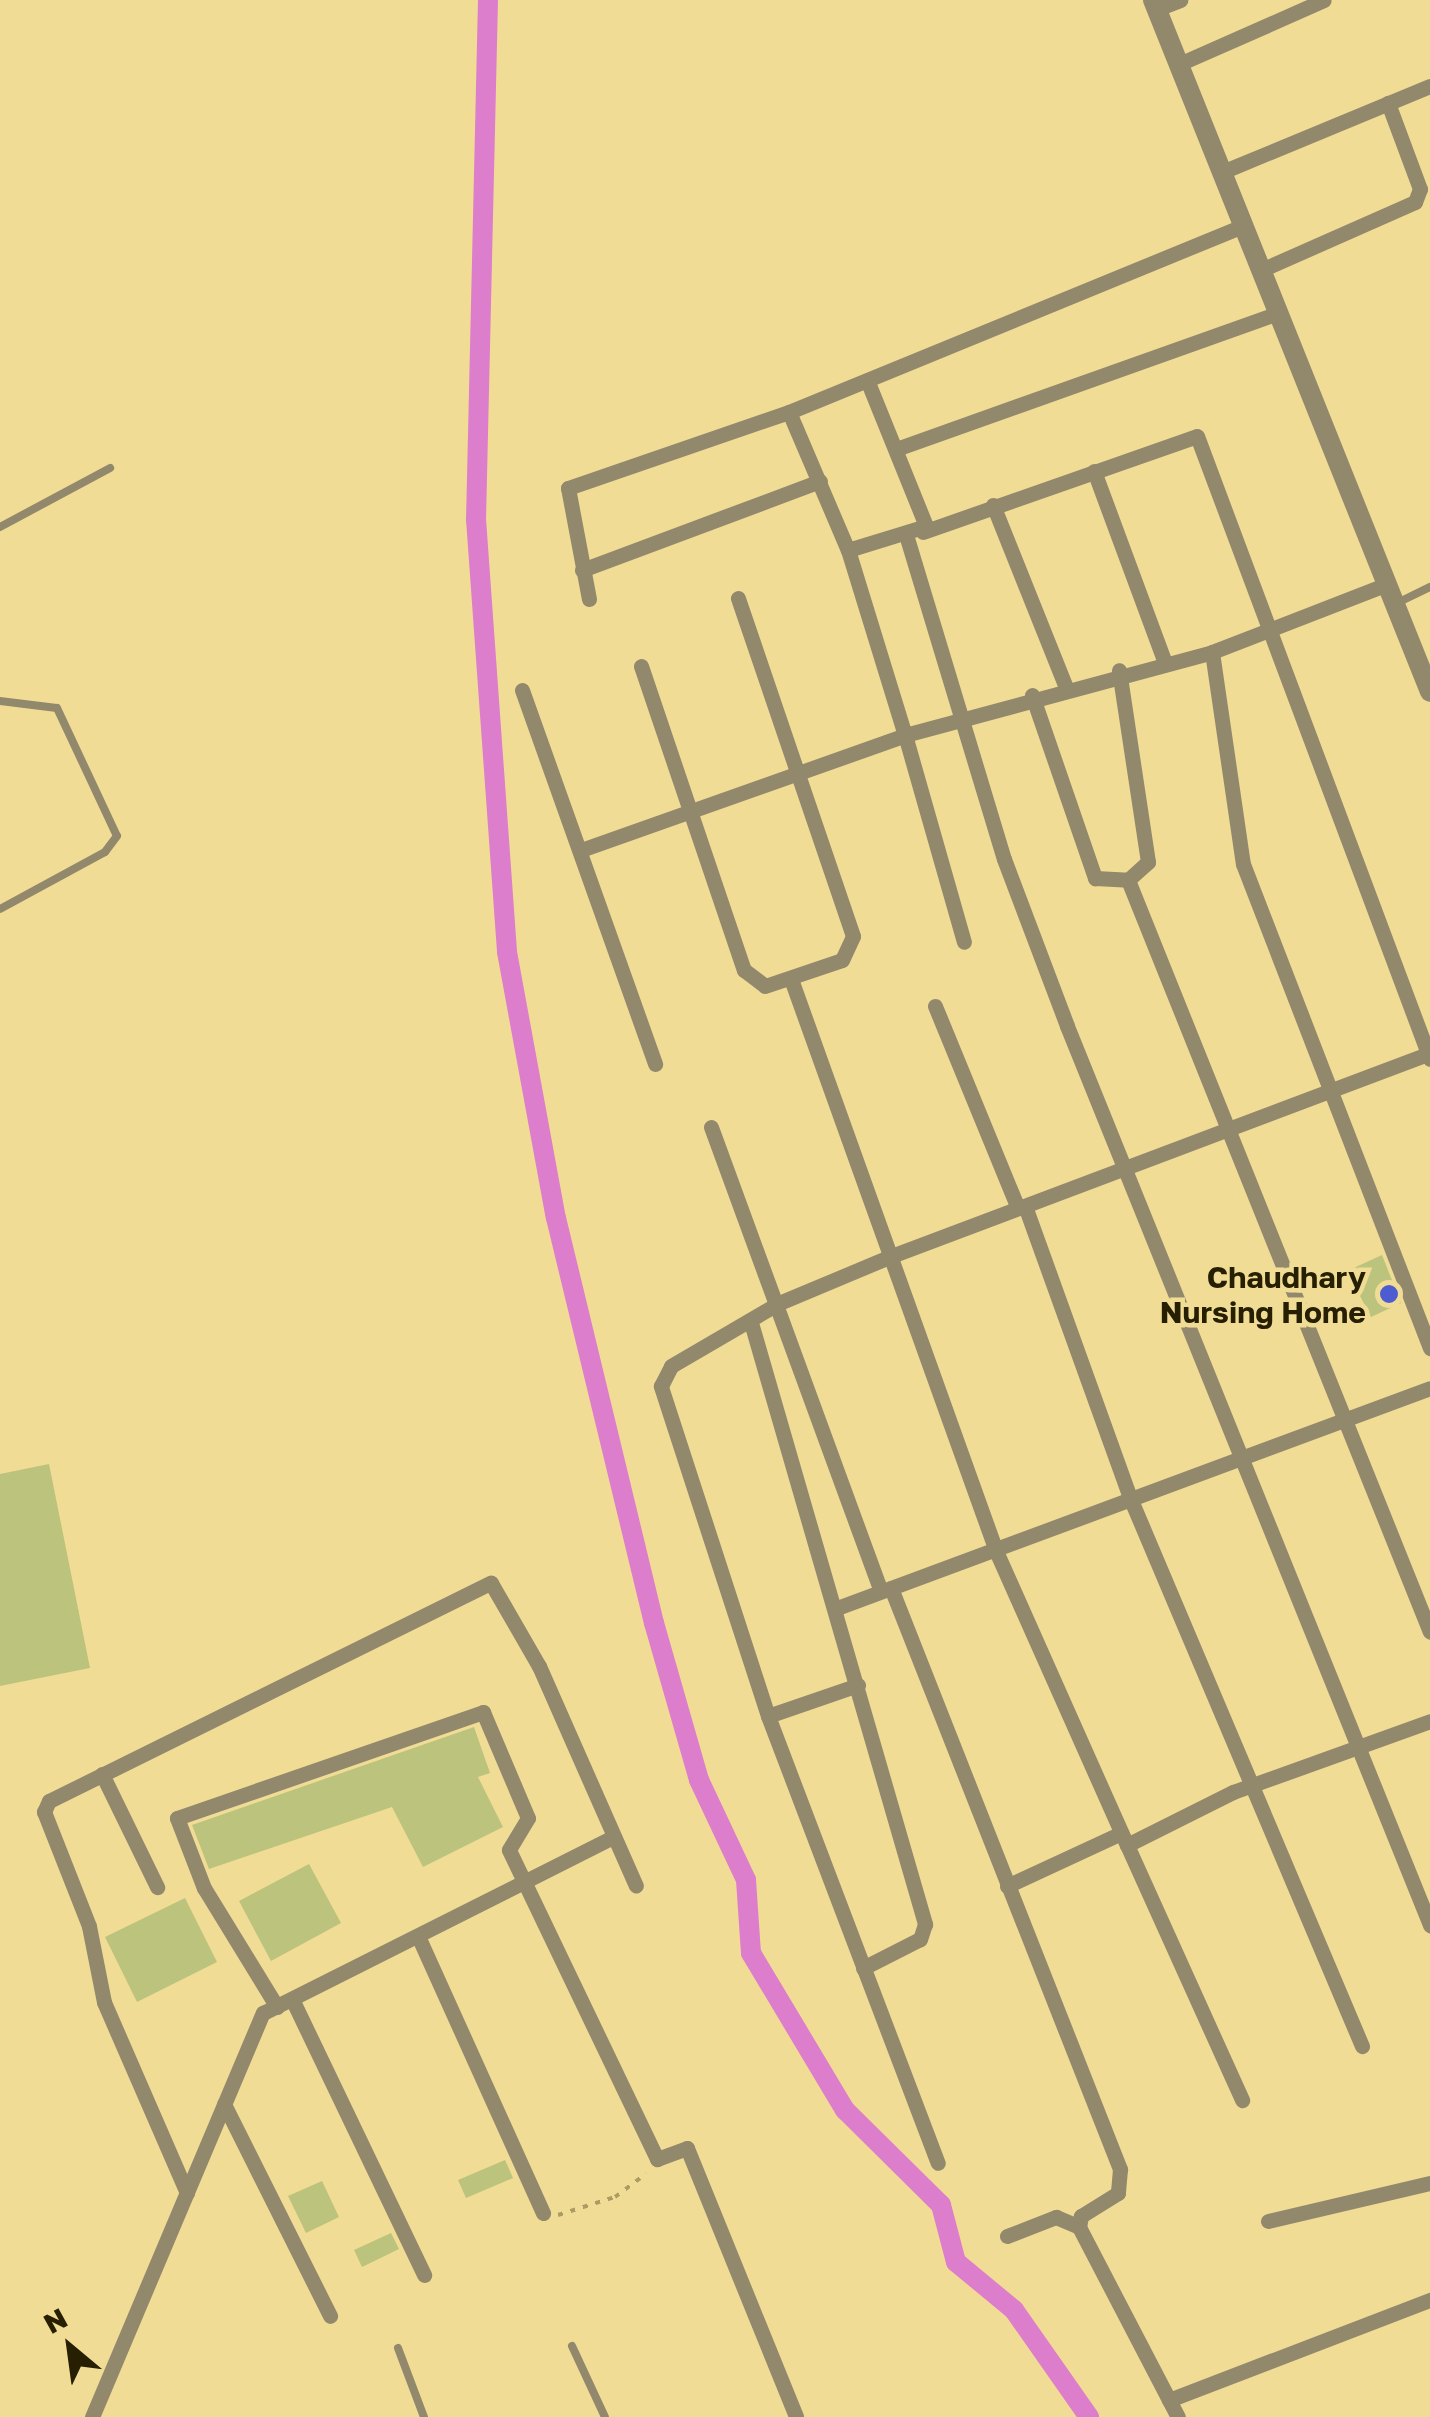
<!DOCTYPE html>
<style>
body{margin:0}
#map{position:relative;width:1430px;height:2417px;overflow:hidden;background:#f1dc95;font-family:"Golos Text",sans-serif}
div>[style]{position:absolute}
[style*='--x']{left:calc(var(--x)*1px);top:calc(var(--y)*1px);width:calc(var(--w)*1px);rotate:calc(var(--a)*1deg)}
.canal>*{height:20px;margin:-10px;padding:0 10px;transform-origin:10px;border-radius:10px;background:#dc7ecc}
.building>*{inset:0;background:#bcc37c}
.path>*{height:4px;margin-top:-2px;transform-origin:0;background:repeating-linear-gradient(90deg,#ac9c63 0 5px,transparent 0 13px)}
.service>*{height:8px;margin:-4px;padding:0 4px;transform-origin:4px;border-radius:4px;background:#92896d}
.minor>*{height:15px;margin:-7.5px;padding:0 7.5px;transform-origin:7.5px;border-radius:7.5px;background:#92896d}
.tertiary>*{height:20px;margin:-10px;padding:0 10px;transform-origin:10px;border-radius:10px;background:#92896d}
.dots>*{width:28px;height:28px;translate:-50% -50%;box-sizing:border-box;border:5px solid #f1dc95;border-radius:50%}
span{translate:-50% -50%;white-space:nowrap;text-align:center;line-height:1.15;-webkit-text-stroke:9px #f1dc95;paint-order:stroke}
.poi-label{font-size:30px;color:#271f02;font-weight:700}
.right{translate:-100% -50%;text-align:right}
.north{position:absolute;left:20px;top:2297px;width:100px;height:100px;-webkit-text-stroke:8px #f1dc95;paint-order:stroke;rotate:331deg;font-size:28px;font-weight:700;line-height:40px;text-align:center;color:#271f02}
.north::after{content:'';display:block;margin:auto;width:35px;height:45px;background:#271f02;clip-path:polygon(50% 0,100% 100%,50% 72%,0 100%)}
</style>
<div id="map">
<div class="canal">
<i style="--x:488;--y:0;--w:519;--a:91.32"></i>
<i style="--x:476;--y:519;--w:434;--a:85.9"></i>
<i style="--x:507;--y:952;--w:270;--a:79.6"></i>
<i style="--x:556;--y:1218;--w:417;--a:76.4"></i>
<i style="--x:654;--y:1623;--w:163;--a:74"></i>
<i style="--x:699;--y:1780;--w:110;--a:64.8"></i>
<i style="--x:746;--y:1880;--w:73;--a:86.1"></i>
<i style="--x:751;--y:1953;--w:183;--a:59.1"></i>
<i style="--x:845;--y:2110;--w:135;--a:44.7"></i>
<i style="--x:941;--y:2205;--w:59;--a:75.3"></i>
<i style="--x:956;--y:2262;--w:75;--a:39.6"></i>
<i style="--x:1014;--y:2310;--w:131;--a:55"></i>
</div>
<div class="building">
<i style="clip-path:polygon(1382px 1255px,1401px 1303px,1371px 1317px,1347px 1271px)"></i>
<i style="clip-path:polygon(49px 1464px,90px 1668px,0 1686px,0 1474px)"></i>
<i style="clip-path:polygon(474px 1727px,490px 1773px,478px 1777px,503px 1827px,423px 1867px,392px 1807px,209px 1869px,192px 1825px)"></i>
<i style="clip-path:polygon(309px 1864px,341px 1923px,271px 1961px,239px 1901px)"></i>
<i style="clip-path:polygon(185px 1898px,217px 1962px,137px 2002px,105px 1937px)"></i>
<i style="clip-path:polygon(505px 2160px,513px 2178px,466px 2198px,458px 2180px)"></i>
<i style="clip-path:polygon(322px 2181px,339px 2217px,306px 2233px,288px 2196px)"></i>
<i style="clip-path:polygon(391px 2233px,399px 2249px,362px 2267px,354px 2250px)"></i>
</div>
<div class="path">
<i style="--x:558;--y:2215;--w:60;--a:-17.5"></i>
<i style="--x:615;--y:2197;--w:39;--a:-37"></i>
</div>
<div class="service">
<i style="--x:0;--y:527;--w:125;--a:-28.2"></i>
<i style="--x:1395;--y:604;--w:39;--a:-26"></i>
<i style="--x:0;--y:701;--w:57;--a:7"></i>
<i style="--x:57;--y:708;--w:141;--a:64.9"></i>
<i style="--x:117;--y:836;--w:20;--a:127"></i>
<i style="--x:105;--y:852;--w:119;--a:151.5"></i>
<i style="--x:572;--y:2346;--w:78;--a:65.1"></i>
<i style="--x:398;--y:2348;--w:74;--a:69.4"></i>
</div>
<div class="minor">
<i style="--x:1157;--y:9;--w:25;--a:-21"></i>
<i style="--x:1179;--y:64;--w:158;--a:-23.8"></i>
<i style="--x:1222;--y:172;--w:225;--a:-22.5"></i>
<i style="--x:1261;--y:270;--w:168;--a:-23.8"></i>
<i style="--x:1415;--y:202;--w:14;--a:-69"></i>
<i style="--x:1420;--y:189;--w:92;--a:-110.4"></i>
<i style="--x:789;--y:412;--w:150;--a:66.9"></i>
<i style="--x:848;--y:550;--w:194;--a:72.9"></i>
<i style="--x:905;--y:735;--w:318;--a:-15.1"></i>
<i style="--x:1212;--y:652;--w:188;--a:-21.2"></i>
<i style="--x:899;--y:448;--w:402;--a:-19.6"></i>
<i style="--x:1094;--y:471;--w:202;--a:69.7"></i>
<i style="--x:993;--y:505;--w:194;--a:68.2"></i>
<i style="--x:923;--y:532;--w:290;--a:-19.3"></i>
<i style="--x:1197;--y:436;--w:665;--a:69.49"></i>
<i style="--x:907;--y:538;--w:335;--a:73.2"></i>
<i style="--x:1004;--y:859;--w:178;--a:69.3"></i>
<i style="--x:1067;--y:1026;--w:970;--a:68.01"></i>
<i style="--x:848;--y:550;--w:82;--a:-17.1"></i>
<i style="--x:926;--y:526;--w:157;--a:-112"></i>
<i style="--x:582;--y:570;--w:254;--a:-20.5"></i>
<i style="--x:589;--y:599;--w:113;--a:-100.7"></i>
<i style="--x:568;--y:488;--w:234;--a:-19"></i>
<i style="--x:789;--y:412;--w:491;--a:-22.3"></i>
<i style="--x:1212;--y:652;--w:214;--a:81.7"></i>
<i style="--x:1243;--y:864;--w:519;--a:68.88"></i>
<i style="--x:641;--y:666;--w:321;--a:71.3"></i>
<i style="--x:744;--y:970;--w:26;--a:37"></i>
<i style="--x:765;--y:986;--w:81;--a:-18.7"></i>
<i style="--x:842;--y:960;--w:26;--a:-65"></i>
<i style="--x:853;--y:936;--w:357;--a:-108.8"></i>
<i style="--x:522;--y:690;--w:397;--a:70.4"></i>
<i style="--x:1032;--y:695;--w:194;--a:71"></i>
<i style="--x:1095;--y:878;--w:33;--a:3"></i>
<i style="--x:1128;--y:880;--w:27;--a:-42"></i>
<i style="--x:1148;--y:862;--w:194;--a:-98.6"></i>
<i style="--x:581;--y:850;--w:344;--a:-19.5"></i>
<i style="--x:905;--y:735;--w:215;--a:74.1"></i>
<i style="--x:1128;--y:880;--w:810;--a:68.12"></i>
<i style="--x:791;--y:979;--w:608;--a:70.28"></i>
<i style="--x:996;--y:1551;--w:322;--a:66"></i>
<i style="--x:1127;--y:1845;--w:119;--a:-26.6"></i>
<i style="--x:1233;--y:1792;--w:209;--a:-19.8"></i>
<i style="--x:935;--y:1006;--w:218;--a:67.7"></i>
<i style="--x:711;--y:1127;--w:494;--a:69.9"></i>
<i style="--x:1025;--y:1206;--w:313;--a:70.2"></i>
<i style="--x:1131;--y:1500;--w:593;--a:67.07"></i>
<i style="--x:752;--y:1326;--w:623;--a:73.86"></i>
<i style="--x:925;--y:1924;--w:16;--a:108"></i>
<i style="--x:920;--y:1939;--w:64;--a:153"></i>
<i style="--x:891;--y:1588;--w:625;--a:68.49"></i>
<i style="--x:1120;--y:2169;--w:24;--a:95"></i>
<i style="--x:1118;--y:2193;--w:44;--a:148.1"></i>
<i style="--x:1081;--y:2216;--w:11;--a:100"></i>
<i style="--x:1079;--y:2227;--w:214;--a:62.5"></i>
<i style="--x:837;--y:1608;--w:632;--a:-20.35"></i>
<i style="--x:858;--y:1685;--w:95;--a:161"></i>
<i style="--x:768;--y:1716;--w:478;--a:69.2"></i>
<i style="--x:768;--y:1716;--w:347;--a:-108"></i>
<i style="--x:661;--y:1386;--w:22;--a:-63"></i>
<i style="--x:671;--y:1366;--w:125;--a:-30.3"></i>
<i style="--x:779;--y:1303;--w:125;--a:-22.7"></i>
<i style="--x:894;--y:1255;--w:573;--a:-20.65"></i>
<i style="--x:102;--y:1774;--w:126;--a:64"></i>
<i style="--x:1127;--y:1845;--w:280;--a:65.7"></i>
<i style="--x:1007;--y:1886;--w:126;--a:-24.9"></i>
<i style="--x:418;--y:1936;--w:304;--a:65.7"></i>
<i style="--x:292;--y:1999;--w:306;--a:64.4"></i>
<i style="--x:277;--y:2007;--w:140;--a:-121.5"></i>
<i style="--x:204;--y:1888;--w:75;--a:-111.1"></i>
<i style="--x:177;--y:1818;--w:324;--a:-19.1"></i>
<i style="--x:483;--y:1712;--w:115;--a:67"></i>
<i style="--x:528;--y:1818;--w:37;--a:121"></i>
<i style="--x:509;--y:1850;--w:343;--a:64.4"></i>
<i style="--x:657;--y:2159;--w:32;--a:-20"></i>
<i style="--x:687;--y:2148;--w:290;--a:67.9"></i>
<i style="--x:224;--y:2104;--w:237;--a:63.4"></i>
<i style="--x:187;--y:2193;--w:208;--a:-113.5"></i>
<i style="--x:104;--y:2002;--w:77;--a:-101.2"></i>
<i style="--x:89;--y:1926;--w:123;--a:-111.5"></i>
<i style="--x:44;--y:1812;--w:12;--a:-66"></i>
<i style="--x:49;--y:1801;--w:493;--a:-26.3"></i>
<i style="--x:491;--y:1583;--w:96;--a:60"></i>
<i style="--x:539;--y:1666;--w:240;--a:66.2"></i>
<i style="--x:1268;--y:2221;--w:166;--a:-13.2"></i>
<i style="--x:1007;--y:2236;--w:53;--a:-21.2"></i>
<i style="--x:1056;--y:2217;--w:25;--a:23"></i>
<i style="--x:1169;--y:2400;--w:280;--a:-21"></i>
<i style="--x:92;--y:2417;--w:439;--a:-67.1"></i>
<i style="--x:263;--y:2013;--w:392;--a:-26.7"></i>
</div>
<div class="tertiary">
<i style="--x:1153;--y:0;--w:745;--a:68.18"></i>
</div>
<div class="dots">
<i style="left:1389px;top:1294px;background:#4e5cd1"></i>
</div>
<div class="poi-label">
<span class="right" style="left:1366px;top:1294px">Chaudhary<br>Nursing Home</span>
</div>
<div class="north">N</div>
</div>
